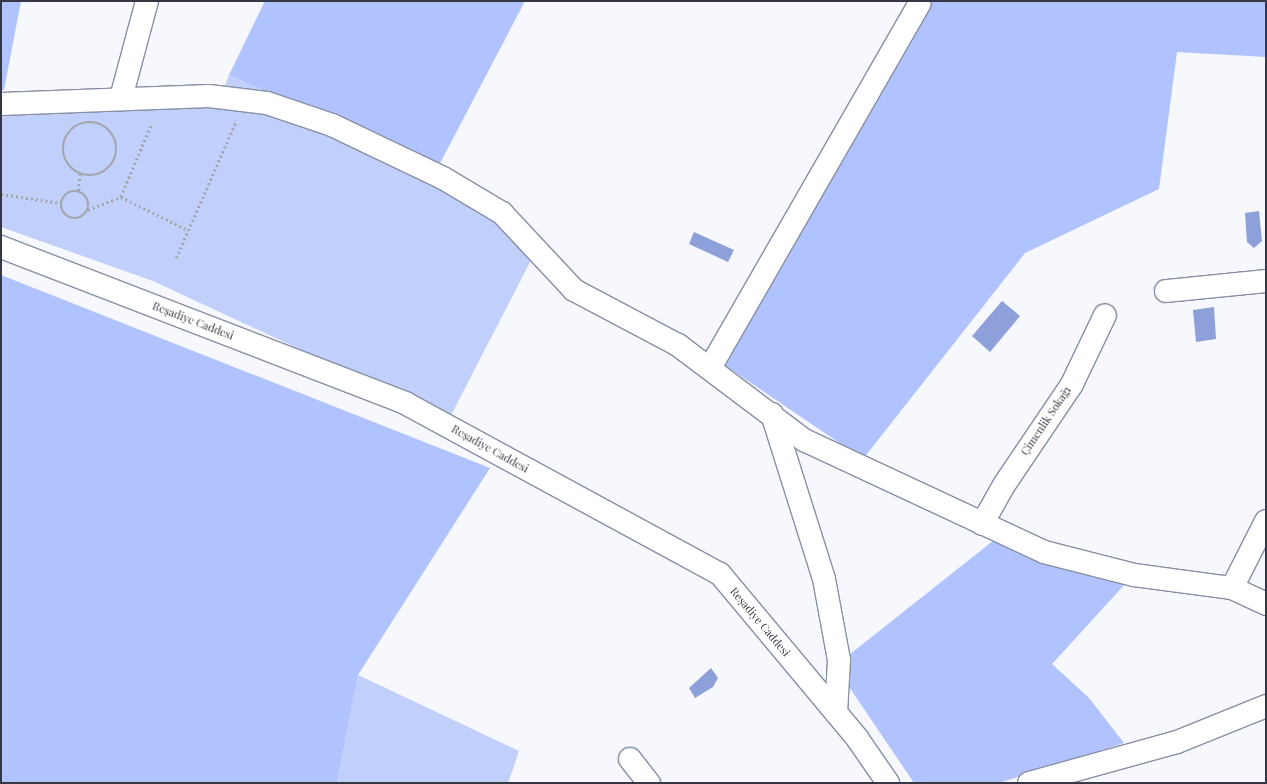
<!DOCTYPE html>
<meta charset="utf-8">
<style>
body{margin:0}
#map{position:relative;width:1267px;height:784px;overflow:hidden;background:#f6f8fd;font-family:"Playfair Display",serif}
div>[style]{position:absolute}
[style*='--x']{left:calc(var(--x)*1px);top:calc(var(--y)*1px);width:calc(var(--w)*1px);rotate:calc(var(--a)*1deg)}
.green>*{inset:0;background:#c1d0fb}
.forest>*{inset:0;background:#b0c3ff}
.water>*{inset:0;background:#8ea0da}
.path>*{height:2.5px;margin-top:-1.25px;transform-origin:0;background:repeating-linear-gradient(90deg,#a3a5ad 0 2px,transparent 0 5px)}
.path>.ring{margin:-1.25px;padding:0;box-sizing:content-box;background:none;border:2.5px solid #a3a5ad;border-radius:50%}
.roads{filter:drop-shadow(1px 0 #878fa5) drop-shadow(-1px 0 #878fa5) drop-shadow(0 1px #878fa5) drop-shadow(0 -1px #878fa5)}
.minor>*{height:22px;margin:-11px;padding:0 11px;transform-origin:11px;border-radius:11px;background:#fff}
span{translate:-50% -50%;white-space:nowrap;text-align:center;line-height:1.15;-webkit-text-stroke:3px #fff;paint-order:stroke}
.street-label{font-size:11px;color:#353842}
.frame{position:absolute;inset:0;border:2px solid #353842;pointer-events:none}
</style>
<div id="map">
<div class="green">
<i style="clip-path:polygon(229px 75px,437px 169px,542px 239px,449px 419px,153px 281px,1px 227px,1px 111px,218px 104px)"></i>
<i style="clip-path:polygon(358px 675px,519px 751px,508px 783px,337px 783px)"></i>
</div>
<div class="forest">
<i style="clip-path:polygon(1px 1px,21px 1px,4px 90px,1px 90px)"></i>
<i style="clip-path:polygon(265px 1px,525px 1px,437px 169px,229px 75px)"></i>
<i style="clip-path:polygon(922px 1px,1266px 1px,1266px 57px,1177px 52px,1159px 189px,1025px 253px,863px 459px,717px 360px)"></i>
<i style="clip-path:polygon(1px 275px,490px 468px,358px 675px,337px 783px,1px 783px)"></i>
<i style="clip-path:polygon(1003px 533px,1126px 583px,1052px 664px,1089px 698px,1124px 743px,999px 783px,914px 783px,835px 666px)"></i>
</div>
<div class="water">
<i style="clip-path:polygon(1259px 211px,1262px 241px,1254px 248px,1247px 242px,1245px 213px)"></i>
<i style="clip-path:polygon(694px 232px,734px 250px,728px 262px,689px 244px)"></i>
<i style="clip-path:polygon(1002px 301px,1020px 316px,990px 352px,972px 336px)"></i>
<i style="clip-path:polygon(1214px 307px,1216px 339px,1196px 342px,1193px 310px)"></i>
<i style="clip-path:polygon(711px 668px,718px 678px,713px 687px,695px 698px,689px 688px)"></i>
</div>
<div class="path">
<i class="ring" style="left:63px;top:122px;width:51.5px;height:51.5px"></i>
<i style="--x:151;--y:126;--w:77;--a:112.9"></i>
<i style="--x:121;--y:197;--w:75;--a:26.2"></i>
<i style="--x:78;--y:191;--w:17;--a:-83"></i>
<i class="ring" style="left:61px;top:191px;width:25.5px;height:25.5px"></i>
<i style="--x:1;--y:194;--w:61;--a:8.5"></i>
<i style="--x:88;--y:210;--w:35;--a:-22"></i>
<i style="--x:176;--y:258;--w:150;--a:-66.3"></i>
</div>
<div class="roads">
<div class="minor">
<i style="--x:121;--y:98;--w:100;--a:-75"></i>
<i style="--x:1;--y:104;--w:208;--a:-2.2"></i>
<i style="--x:209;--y:96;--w:58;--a:6.9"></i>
<i style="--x:267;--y:103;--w:69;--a:18.7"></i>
<i style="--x:332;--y:125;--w:123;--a:25.5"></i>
<i style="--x:443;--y:178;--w:69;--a:30.7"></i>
<i style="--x:502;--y:213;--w:105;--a:46.9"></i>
<i style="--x:574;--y:290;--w:118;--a:27.9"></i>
<i style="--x:678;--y:345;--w:158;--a:37"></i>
<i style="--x:804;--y:440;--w:265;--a:25"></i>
<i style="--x:1044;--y:552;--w:93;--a:14.3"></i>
<i style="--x:1134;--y:575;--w:99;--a:7.6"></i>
<i style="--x:1232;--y:588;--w:75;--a:-63.1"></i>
<i style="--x:1;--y:247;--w:433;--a:21.1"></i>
<i style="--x:405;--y:403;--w:358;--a:28.5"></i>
<i style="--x:720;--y:574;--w:214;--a:50.1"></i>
<i style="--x:857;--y:738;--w:55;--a:55.4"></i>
<i style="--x:1166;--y:291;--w:100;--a:-5.7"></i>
<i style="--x:710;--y:368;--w:420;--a:-60.1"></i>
<i style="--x:772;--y:414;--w:173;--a:72.5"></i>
<i style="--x:824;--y:579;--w:82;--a:79.5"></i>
<i style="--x:839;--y:660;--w:53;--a:93.2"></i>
<i style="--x:982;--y:524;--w:45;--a:-60.6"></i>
<i style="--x:1004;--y:485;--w:122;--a:-56"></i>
<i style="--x:1072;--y:384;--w:76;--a:-64.4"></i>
<i style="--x:1232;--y:588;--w:38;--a:25"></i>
<i style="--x:630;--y:759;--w:31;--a:52"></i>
<i style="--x:1029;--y:783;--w:154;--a:-15.5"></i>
<i style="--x:1177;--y:742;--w:96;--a:-22"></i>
</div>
</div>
<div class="street-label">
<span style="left:193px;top:321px;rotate:21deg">Reşadiye Caddesi</span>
<span style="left:1046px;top:421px;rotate:-56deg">Çimenlik Sokağı</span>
<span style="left:490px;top:449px;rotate:29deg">Reşadiye Caddesi</span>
<span style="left:760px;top:622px;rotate:50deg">Reşadiye Caddesi</span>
</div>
<div class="frame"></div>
</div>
